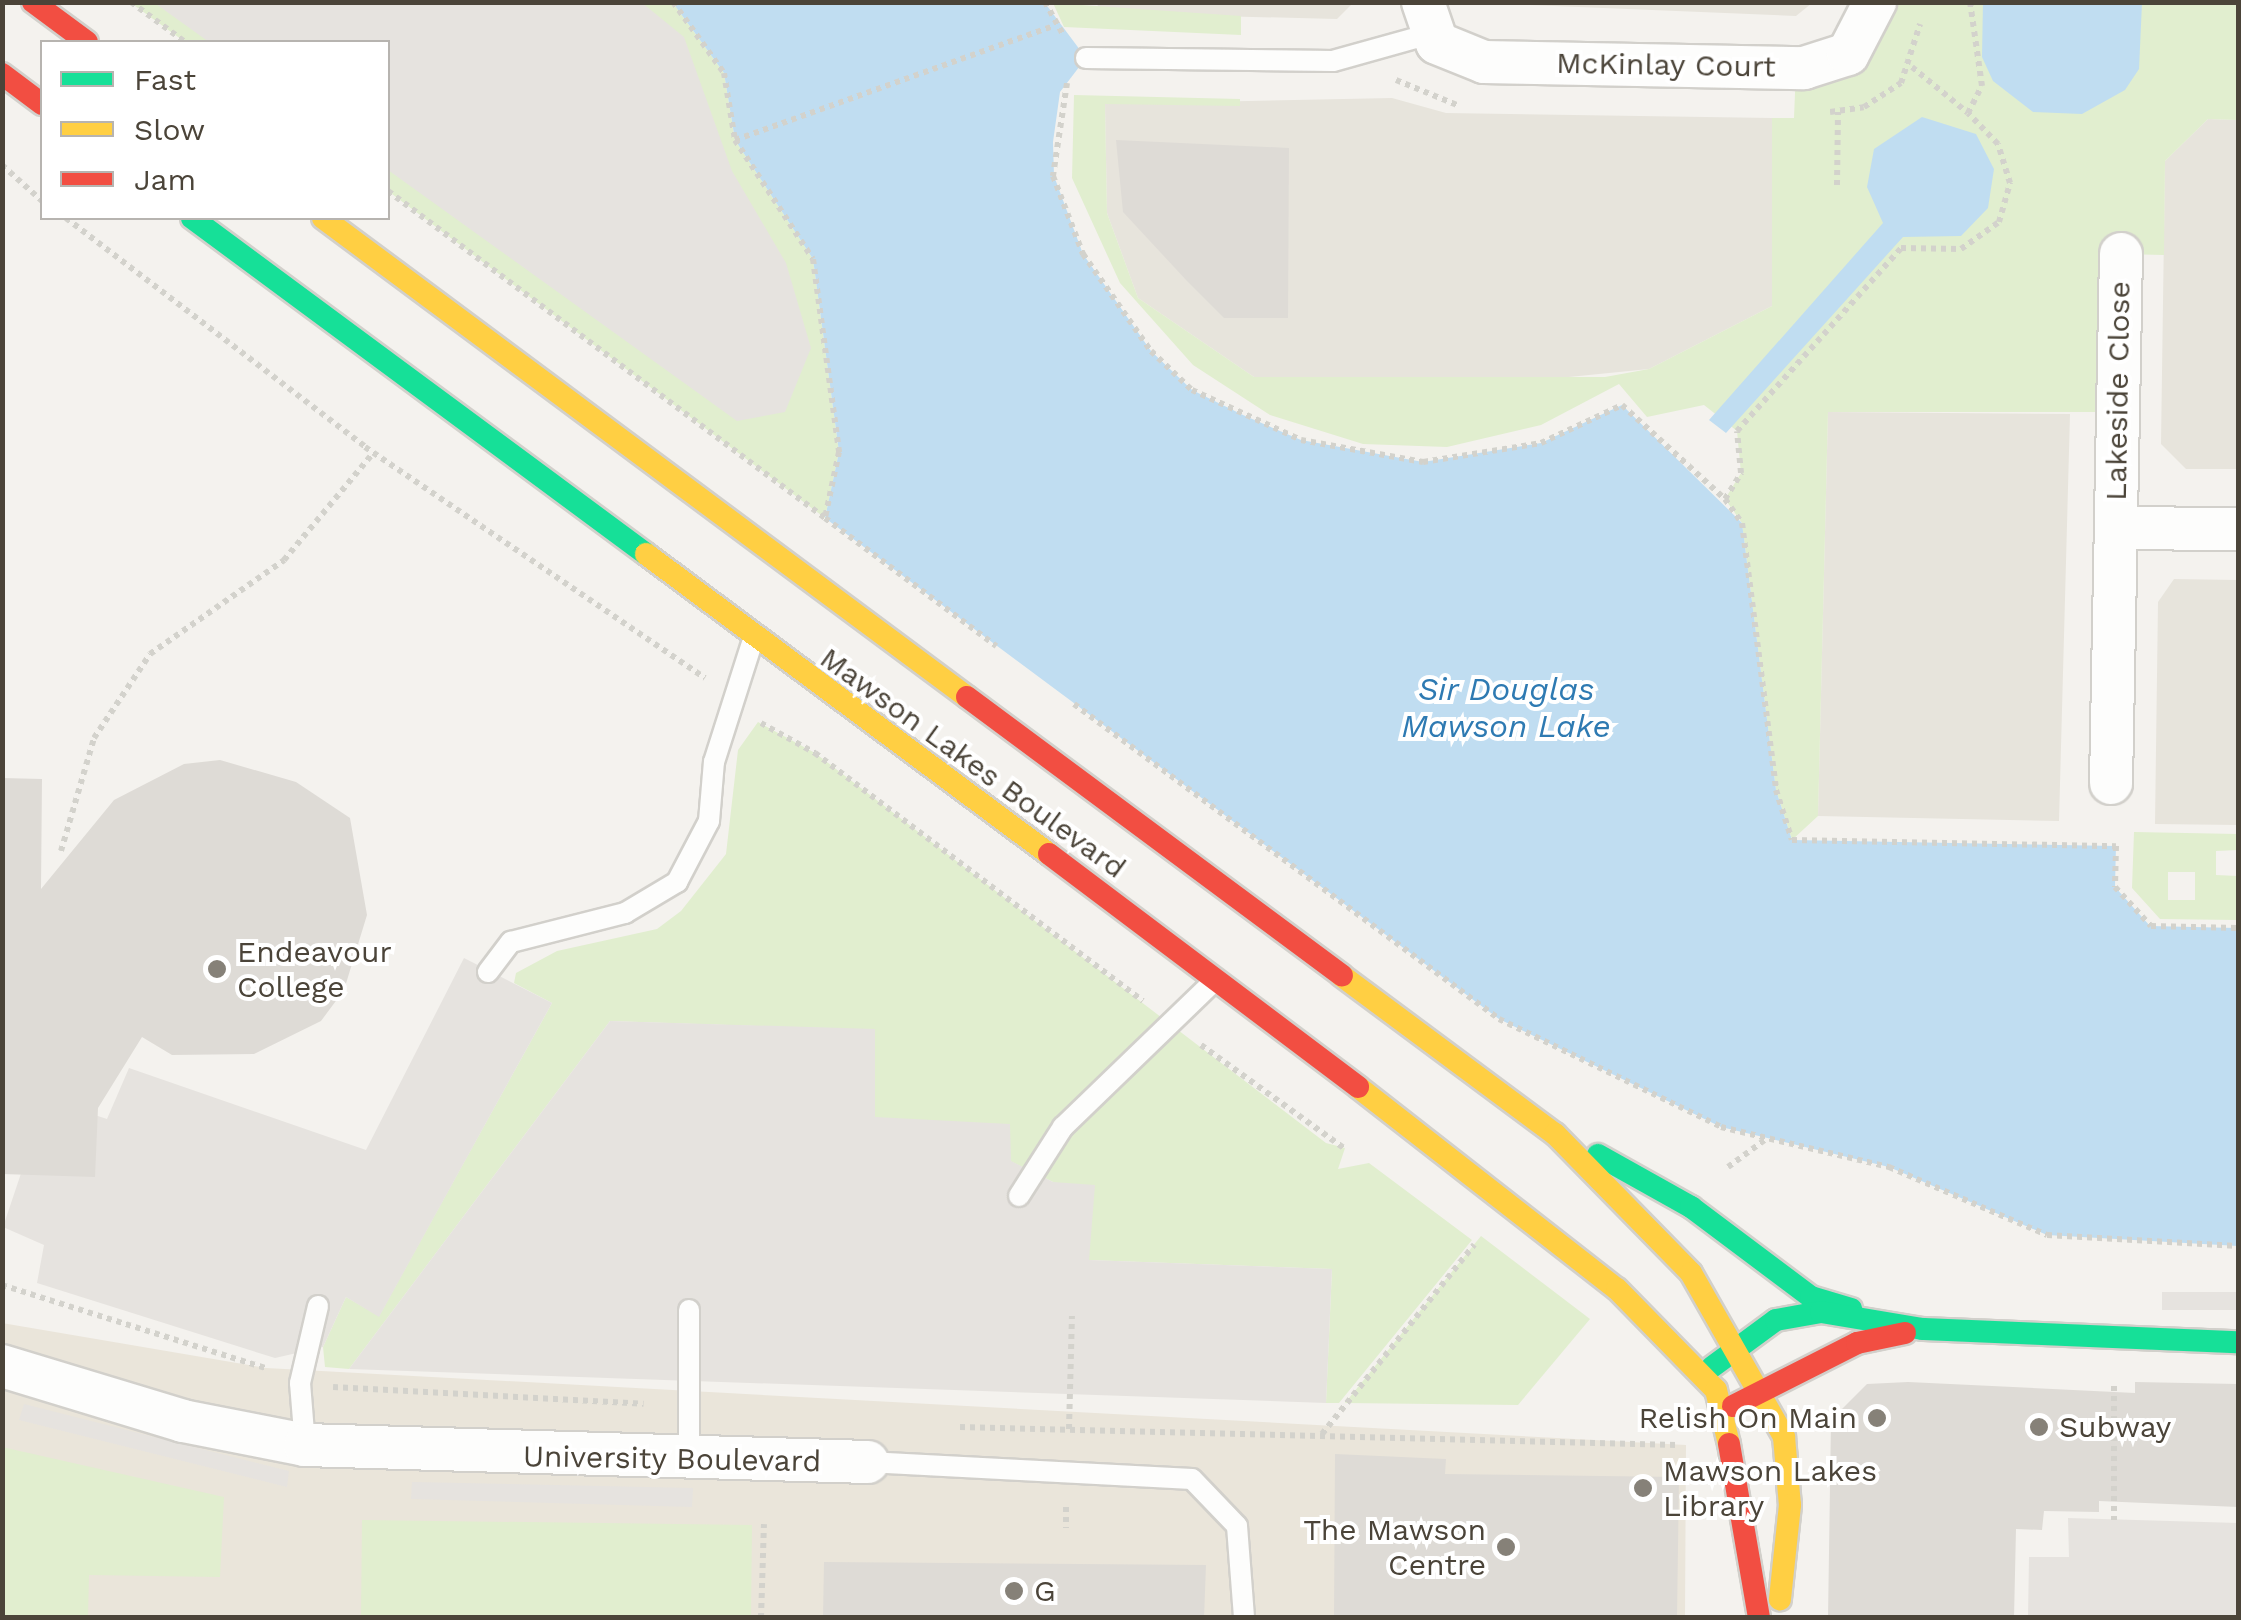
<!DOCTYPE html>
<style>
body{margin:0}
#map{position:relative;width:2241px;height:1620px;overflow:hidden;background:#f4f2ee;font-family:"Work Sans",sans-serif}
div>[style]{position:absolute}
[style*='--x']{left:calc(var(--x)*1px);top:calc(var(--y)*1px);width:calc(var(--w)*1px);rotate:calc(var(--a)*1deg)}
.residential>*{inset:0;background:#e7e4dc}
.education>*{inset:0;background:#eae5da}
.green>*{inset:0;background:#e1eecf}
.parking>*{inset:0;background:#e6e3df}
.water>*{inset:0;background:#c0ddf1}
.building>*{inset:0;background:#dedbd6}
.path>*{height:6px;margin-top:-3px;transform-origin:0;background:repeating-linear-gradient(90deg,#d3d2cc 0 5px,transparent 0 10px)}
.roads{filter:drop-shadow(2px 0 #d2d0cb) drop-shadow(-2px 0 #d2d0cb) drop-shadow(0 2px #d2d0cb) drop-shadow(0 -2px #d2d0cb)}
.lane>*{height:20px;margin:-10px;padding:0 10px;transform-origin:10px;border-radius:10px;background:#fdfdfc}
.street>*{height:42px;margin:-21px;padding:0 21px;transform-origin:21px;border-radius:21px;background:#fdfdfc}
.fast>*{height:22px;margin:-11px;padding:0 11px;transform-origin:11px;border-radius:11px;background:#16e098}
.slow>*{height:22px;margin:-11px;padding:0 11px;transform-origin:11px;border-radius:11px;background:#ffcf43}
.jam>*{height:22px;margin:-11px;padding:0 11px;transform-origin:11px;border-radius:11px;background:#f24e42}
.dots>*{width:28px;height:28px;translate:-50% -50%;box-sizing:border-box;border:5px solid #fff;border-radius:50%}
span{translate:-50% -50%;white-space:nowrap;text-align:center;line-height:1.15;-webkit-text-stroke:8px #fff;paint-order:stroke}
.street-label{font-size:30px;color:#4b4439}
.poi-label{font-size:30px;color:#4b4439}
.left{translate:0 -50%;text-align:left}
.right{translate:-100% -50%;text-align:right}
.water-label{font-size:32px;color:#2e7ab2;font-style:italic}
.frame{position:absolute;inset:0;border:5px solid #4b4439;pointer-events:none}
.legend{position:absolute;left:40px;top:40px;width:350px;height:180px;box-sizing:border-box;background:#fff;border:2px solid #b7b4b0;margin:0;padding:12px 18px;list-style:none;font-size:30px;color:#4b4439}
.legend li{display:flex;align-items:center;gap:20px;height:50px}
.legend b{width:50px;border:2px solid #b7b4b0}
</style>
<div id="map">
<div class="residential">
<i style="clip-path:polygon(1098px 2px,1353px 3px,1337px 19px,1097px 13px)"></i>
<i style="clip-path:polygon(1483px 3px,1812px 3px,1796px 16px)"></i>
<i style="clip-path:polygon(1392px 98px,1446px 113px,1772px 118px,1772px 306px,1649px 369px,1529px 381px,1254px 377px,1138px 298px,1107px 213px,1105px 104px)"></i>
<i style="clip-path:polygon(2208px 119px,2238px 120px,2238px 469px,2186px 469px,2161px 444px,2165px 161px)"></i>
<i style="clip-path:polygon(1828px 412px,2070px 414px,2059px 821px,1818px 816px)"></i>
<i style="clip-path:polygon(2174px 579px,2238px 580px,2238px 825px,2155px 824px,2158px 602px)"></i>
</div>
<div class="education">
<i style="clip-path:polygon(2px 1323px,266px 1368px,1686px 1445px,1685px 1617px,3px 1617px)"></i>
</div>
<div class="green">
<i style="clip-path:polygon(131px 3px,673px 3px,724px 73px,735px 140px,813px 259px,839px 452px,825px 518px,388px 191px,388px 42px,185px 42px)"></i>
<i style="clip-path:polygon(1053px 3px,1241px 16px,1241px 35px,1064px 27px)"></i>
<i style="clip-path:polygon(1875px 3px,2238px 3px,2238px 120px,2208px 119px,2165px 161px,2164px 255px,2121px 254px,2118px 412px,1828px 412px,1818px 816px,1792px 840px,1776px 790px,1742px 523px,1725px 499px,1741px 473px,1737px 431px,1704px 405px,1647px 417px,1619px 384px,1541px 425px,1447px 447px,1363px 444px,1270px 415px,1193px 365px,1120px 283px,1072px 178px,1074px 95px,1240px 99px,1240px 106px,1105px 104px,1107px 213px,1138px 298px,1254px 377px,1605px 377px,1649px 369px,1772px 306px,1772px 118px,1794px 118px,1796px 68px)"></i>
<i style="clip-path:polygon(758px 722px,815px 753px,1326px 1143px,1345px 1148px,1338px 1169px,1369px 1163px,1472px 1240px,1339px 1403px,1326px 1403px,1332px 1269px,1088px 1260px,1053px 1182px,1010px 1161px,1009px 1125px,875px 1118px,875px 1030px,610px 1021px,349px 1369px,325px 1367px,323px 1347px,346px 1297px,379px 1316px,552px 1003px,514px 983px,516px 973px,557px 951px,657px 929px,681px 911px,726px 854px,738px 750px)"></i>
<i style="clip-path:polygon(evenodd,2134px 832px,2238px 834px,2238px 850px,2216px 851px,2216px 875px,2238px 876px,2238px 920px,2160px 919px,2132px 888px,2134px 832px,2168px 872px,2195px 872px,2195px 900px,2168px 900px,2168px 872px)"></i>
<i style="clip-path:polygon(1481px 1236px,1590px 1319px,1518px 1405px,1345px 1403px)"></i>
<i style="clip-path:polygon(2px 1447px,224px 1497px,220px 1577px,89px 1575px,88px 1617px,3px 1617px)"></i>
<i style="clip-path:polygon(362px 1520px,752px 1525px,751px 1617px,361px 1617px)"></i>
</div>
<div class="parking">
<i style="clip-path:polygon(641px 2px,684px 37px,732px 171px,786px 263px,811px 348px,785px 412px,737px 421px,388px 170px,388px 42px,209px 42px,156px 4px)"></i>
<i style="clip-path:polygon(464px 958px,552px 1003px,379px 1317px,346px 1297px,323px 1347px,275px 1358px,37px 1283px,44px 1245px,3px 1227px,46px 1099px,107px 1119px,129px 1068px,366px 1150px)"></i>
<i style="clip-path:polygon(610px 1021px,875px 1029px,875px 1117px,1010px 1124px,1011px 1161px,1053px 1182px,1095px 1185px,1089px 1260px,1332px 1269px,1326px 1403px,349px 1369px)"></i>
<i style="clip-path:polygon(2162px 1292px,2238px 1292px,2238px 1310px,2162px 1310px)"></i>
<i style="clip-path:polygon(24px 1404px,289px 1471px,287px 1487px,19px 1420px)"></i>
<i style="clip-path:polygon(412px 1482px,693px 1488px,692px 1507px,411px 1499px)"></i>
<i style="clip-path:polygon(2068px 1518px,2238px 1523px,2238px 1617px,2028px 1617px,2029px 1557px,2069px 1557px)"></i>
</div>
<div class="water">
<i style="clip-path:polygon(1983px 2px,2142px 3px,2139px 69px,2125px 90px,2082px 114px,2033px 112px,1993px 81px,1982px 57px)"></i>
<i style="clip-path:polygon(673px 3px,1045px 3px,1086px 58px,1060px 92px,1053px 142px,1054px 176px,1083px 254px,1151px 351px,1192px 390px,1243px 415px,1301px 440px,1423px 462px,1541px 443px,1622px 405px,1742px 523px,1776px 790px,1792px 840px,2116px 846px,2115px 887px,2150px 926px,2238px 928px,2238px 1246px,2047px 1235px,1889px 1167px,1721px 1127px,1499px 1019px,825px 518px,839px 452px,813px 259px,735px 140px,724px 73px)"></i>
<i style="clip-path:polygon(1922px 117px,1976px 134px,1994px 169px,1988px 208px,1961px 236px,1903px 237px,1726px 433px,1709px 420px,1883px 223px,1867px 187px,1874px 149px)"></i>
</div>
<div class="building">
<i style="clip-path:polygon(1116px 140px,1289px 148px,1288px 318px,1224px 318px,1187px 281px,1123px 212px)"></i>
<i style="clip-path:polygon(220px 760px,296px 782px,350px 818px,367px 915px,344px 990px,321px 1021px,254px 1054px,172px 1055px,142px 1037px,98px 1108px,95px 1177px,2px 1174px,2px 778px,42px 779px,41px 889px,114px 800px,184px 764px)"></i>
<i style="clip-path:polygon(1908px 1382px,2135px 1393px,2135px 1382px,2238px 1384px,2238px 1507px,2099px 1501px,2099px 1512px,2044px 1511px,2042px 1530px,2016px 1529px,2014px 1618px,1828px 1618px,1831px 1420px,1867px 1384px)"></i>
<i style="clip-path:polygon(1335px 1454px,1446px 1459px,1445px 1474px,1679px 1477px,1677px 1618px,1334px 1618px)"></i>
<i style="clip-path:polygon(824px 1562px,1206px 1565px,1204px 1618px,823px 1618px)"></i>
</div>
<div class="path">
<i style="--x:131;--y:2;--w:67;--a:36.5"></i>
<i style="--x:673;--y:2;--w:87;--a:54.3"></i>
<i style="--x:724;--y:73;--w:68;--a:80.7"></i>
<i style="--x:735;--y:140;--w:142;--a:56.8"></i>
<i style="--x:813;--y:259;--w:195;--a:82.3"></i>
<i style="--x:839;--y:452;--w:67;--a:102"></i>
<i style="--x:825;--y:518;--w:214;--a:36.8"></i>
<i style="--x:1045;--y:2;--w:39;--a:61"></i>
<i style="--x:1912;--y:67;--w:72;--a:39.4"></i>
<i style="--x:1396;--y:80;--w:66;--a:22.3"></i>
<i style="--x:1067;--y:83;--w:94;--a:98.6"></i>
<i style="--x:1053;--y:176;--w:84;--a:69"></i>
<i style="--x:1083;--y:254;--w:118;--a:55"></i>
<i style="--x:1151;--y:351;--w:57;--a:43.6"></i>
<i style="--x:1192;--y:390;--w:120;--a:24.6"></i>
<i style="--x:1301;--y:440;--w:124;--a:10.2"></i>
<i style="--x:1423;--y:462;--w:120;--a:-9.1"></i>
<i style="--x:1541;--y:443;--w:89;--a:-25.1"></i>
<i style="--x:1622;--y:405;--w:139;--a:42.4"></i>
<i style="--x:1725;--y:499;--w:29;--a:55"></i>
<i style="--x:1742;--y:523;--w:269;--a:82.7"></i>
<i style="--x:1776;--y:790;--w:52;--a:72.3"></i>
<i style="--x:1792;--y:840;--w:324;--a:1.1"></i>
<i style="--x:2116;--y:846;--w:41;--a:91.4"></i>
<i style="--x:2115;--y:887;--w:53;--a:47.3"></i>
<i style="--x:2151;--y:926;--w:87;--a:1.3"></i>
<i style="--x:1830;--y:112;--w:34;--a:-8"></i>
<i style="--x:1864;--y:107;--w:44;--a:-33"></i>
<i style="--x:1901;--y:83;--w:62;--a:-72.1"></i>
<i style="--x:735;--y:140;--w:339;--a:-19.7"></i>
<i style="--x:2;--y:165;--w:54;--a:42"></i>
<i style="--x:1837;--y:185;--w:73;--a:-89.2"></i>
<i style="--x:388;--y:191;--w:546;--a:36.81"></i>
<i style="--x:66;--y:218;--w:377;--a:37.4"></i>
<i style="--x:365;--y:447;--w:411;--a:34.2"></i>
<i style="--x:1725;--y:499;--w:31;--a:-58"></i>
<i style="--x:1741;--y:473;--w:42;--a:-95.4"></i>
<i style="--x:1737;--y:431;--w:246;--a:-48.1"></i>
<i style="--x:1901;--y:248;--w:60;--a:1"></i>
<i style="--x:1961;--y:249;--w:47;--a:-35.4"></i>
<i style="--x:1999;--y:222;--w:41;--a:-74.2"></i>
<i style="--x:2010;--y:183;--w:41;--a:-107.1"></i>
<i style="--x:1998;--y:144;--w:43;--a:-134.1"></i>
<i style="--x:1968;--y:113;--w:30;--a:-63"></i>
<i style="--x:1982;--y:86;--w:85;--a:-98.1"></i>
<i style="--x:1074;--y:704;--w:529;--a:36.54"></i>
<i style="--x:1499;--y:1019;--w:247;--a:25.9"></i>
<i style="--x:1721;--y:1127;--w:173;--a:13.4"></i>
<i style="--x:1889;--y:1167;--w:172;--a:23.3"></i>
<i style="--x:2047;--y:1235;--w:191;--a:3.3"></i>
<i style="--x:761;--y:723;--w:62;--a:29.1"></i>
<i style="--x:815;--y:753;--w:411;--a:37.1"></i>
<i style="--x:61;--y:851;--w:118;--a:-73.7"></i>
<i style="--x:94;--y:738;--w:101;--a:-56.3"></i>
<i style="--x:150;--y:654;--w:164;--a:-35"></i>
<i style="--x:284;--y:560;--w:139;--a:-50.2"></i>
<i style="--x:1201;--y:1045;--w:176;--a:35.8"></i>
<i style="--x:1728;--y:1167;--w:47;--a:-36.4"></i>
<i style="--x:2;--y:1285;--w:279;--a:17.5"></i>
<i style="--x:2114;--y:1386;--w:134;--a:90"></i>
<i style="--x:333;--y:1387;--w:311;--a:3.1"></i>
<i style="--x:960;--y:1427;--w:717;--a:1.44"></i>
<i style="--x:1069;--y:1429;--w:113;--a:-88.5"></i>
<i style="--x:1322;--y:1434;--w:243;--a:-51.2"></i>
<i style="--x:1066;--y:1507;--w:21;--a:90"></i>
<i style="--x:761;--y:1618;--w:94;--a:-88.2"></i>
</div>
<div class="roads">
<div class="lane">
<i style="--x:1086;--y:58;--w:247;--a:0.7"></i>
<i style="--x:1333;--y:61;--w:101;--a:-15.6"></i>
<i style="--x:488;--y:972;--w:38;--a:-53"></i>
<i style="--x:511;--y:942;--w:118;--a:-14.3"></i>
<i style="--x:625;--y:913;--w:61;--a:-30.8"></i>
<i style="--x:677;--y:882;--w:69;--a:-62.3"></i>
<i style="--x:709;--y:821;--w:59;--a:-85.2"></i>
<i style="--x:714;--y:762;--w:128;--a:-72.3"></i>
<i style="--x:1019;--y:1196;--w:82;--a:-57.5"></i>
<i style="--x:1063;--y:1127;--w:213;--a:-44"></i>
<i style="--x:689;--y:1310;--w:149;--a:90"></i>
<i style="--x:305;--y:1445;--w:62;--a:-94.6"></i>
<i style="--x:300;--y:1383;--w:79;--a:-76.8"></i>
<i style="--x:868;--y:1462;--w:324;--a:3"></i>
<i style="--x:1192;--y:1479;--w:65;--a:46.2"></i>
<i style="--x:1237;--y:1526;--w:92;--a:85.6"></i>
</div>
<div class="street">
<i style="--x:1423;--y:2;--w:43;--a:71.1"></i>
<i style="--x:1437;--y:43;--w:51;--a:22"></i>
<i style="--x:1484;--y:62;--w:320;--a:1.1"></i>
<i style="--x:1804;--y:68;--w:46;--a:-17.7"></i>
<i style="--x:1848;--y:54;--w:59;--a:-62.6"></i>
<i style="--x:2116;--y:528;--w:122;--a:0.5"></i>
<i style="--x:2111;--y:783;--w:529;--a:-88.92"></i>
<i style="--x:2;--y:1366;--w:189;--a:16.9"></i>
<i style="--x:183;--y:1421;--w:124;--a:11.1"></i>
<i style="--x:305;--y:1445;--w:563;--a:1.73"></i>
</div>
<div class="fast">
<i style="--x:192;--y:218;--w:565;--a:36.5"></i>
<i style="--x:1598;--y:1155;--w:107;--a:29.2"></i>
<i style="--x:1691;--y:1207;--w:150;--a:36.9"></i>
<i style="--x:1811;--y:1297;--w:42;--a:16.7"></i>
<i style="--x:1712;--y:1367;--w:79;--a:-36.3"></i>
<i style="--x:1776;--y:1320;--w:46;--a:-10.1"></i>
<i style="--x:1821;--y:1312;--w:103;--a:9.5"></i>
<i style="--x:1923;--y:1329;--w:315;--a:2.4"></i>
</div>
<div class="slow">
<i style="--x:323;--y:218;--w:803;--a:36.64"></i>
<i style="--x:646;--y:554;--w:502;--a:36.66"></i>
<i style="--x:1342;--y:976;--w:265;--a:36.6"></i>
<i style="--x:1555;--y:1134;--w:194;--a:45.6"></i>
<i style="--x:1691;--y:1273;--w:189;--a:60.4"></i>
<i style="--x:1784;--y:1437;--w:68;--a:85"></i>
<i style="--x:1790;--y:1505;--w:95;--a:96.1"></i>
<i style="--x:1358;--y:1087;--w:328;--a:38"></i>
<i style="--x:1617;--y:1289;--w:141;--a:45.6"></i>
<i style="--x:1716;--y:1390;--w:56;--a:76.5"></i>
</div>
<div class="jam">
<i style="--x:33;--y:2;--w:67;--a:36.5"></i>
<i style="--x:2;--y:74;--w:50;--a:36.9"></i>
<i style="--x:967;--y:697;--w:467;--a:36.6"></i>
<i style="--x:1049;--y:854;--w:387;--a:37"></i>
<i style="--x:1733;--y:1406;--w:139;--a:-26.9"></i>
<i style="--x:1857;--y:1343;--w:49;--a:-11.8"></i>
<i style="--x:1729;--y:1444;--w:177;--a:80.2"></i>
</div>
</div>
<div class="dots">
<i style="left:217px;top:969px;background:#868178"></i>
<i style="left:1877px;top:1418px;background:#868178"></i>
<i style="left:2039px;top:1427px;background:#868178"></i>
<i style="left:1643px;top:1488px;background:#868178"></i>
<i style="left:1506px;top:1547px;background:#868178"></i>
<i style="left:1014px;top:1591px;background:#868178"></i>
</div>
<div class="street-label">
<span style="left:1666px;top:65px;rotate:1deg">McKinlay Court</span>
<span style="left:2118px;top:391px;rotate:-89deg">Lakeside Close</span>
<span style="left:973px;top:763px;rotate:36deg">Mawson Lakes Boulevard</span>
<span style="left:672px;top:1459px;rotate:1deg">University Boulevard</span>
</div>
<div class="poi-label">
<span class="left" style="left:237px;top:969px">Endeavour<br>College</span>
<span class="right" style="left:1857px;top:1418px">Relish On Main</span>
<span class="left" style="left:2059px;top:1427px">Subway</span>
<span class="left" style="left:1663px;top:1488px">Mawson Lakes<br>Library</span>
<span class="right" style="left:1486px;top:1547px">The Mawson<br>Centre</span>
<span class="left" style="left:1034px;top:1591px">G</span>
</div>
<div class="water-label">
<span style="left:1506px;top:708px">Sir Douglas<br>Mawson Lake</span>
</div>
<div class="frame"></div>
<ul class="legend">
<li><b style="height:12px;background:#16e098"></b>Fast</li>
<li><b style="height:12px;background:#ffcf43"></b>Slow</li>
<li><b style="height:12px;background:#f24e42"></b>Jam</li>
</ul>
</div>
